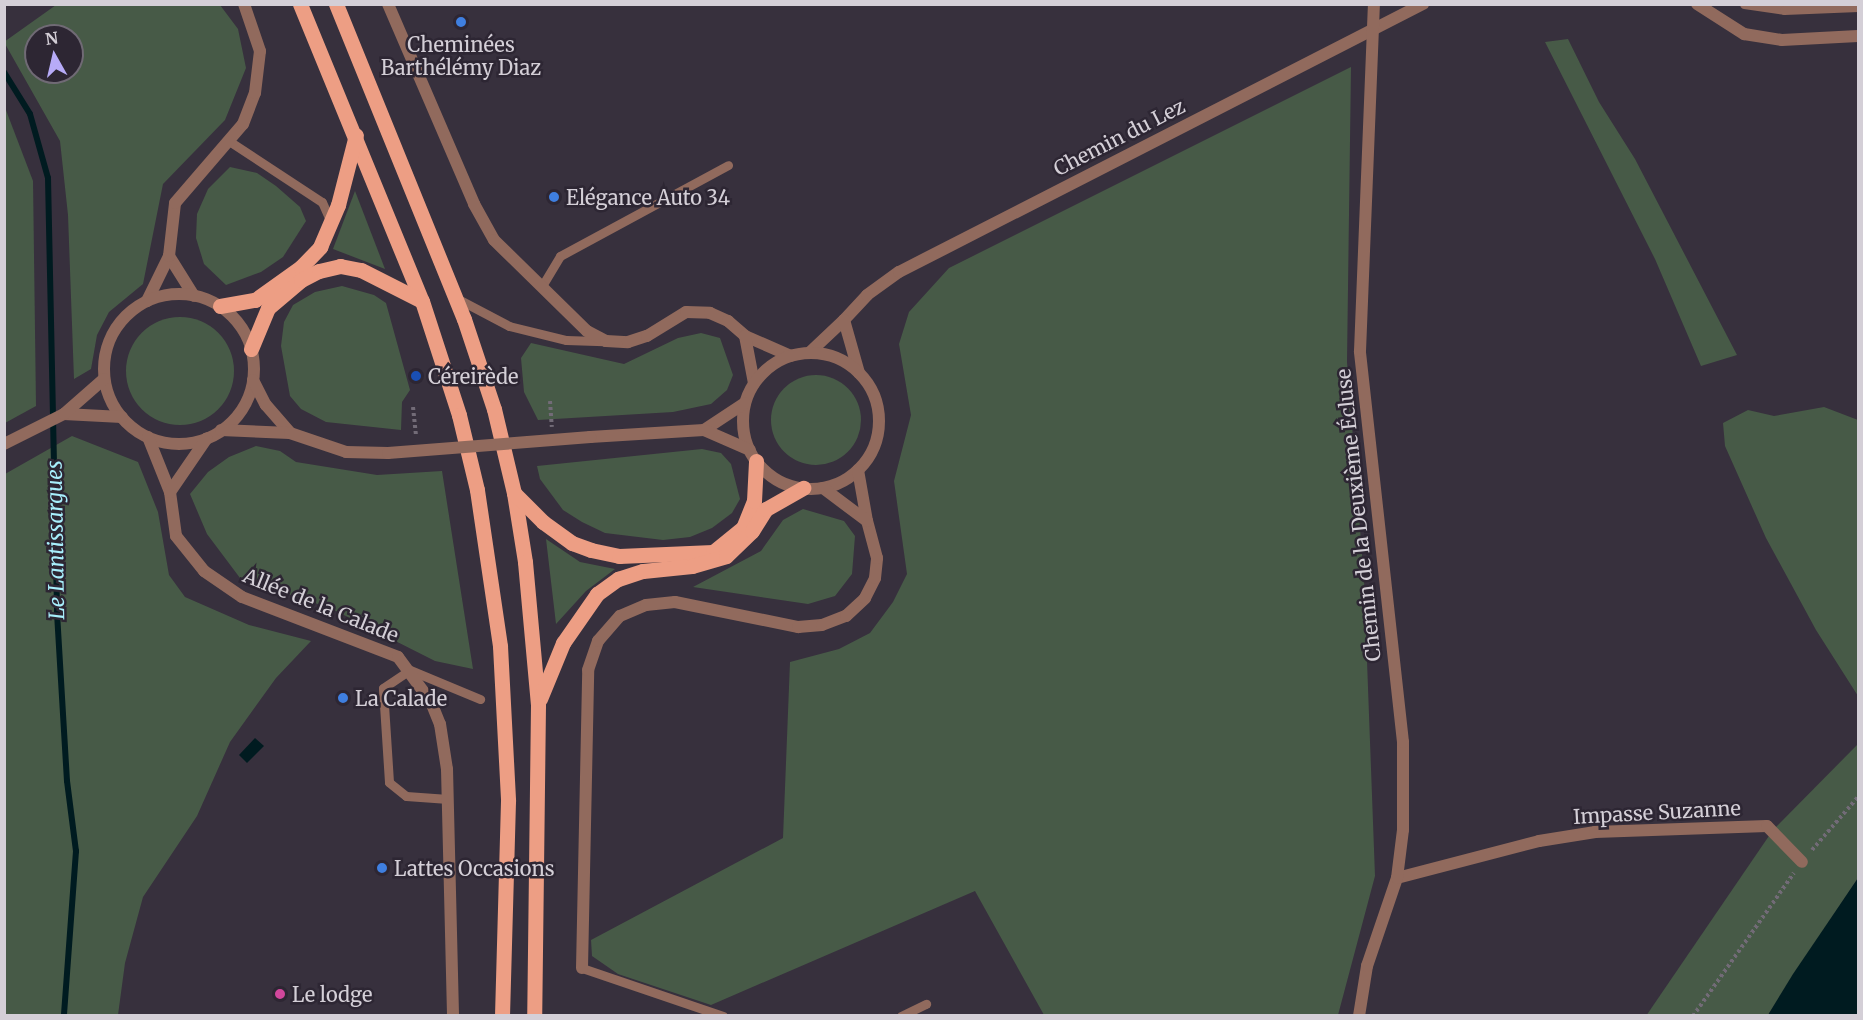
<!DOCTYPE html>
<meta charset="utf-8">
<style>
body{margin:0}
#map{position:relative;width:1863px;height:1020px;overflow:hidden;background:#37303d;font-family:Merriweather,serif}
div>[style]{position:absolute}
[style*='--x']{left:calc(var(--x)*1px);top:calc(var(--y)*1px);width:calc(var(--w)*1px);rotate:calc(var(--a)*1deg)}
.green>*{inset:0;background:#475a47}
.round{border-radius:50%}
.water>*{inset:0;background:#001b20}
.stream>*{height:6px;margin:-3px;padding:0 3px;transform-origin:3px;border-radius:3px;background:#001b20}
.path>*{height:4px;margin-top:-2px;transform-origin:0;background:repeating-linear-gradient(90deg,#726b77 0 3px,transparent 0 6px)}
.service>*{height:9px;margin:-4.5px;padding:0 4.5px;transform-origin:4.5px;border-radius:4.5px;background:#916a5d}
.minor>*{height:12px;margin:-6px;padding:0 6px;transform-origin:6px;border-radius:6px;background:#916a5d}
.tertiary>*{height:12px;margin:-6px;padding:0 6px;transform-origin:6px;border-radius:6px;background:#916a5d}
.tertiary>.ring{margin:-6px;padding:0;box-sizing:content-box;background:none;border:12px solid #916a5d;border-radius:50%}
.primary>*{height:15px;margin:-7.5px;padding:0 7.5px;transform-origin:7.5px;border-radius:7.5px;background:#ed9e84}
.tertiary-bridge>*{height:12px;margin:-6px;padding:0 6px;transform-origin:6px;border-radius:6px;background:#916a5d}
.dots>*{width:16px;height:16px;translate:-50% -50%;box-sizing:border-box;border:3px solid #2d2633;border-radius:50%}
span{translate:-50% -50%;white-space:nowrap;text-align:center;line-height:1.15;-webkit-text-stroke:5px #2d2633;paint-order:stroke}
.poi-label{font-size:20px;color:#d4cfd7}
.left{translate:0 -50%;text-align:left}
.street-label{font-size:20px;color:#d4cfd7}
.water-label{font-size:21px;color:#a8effc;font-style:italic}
.frame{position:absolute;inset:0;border:6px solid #d4cfd7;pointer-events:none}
.north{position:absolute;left:24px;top:24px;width:60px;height:60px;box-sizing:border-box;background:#2d2633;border:2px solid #706a75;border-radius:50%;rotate:352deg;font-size:16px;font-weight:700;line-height:24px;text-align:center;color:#d4cfd7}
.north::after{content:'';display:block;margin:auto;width:21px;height:27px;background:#b7abf8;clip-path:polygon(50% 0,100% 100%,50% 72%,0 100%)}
</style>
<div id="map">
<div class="green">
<i style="clip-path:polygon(evenodd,56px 5px,220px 5px,238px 29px,246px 68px,225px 120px,163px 184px,143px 284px,109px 312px,97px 335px,91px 369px,74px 379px,68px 215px,60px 141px,4px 42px,56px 5px,36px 36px,72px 36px,72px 72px,36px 72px,36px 36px)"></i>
<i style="clip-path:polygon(1568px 39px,1599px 102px,1635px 159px,1737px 355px,1701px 366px,1655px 259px,1545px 42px)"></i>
<i style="clip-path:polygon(1351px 67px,1347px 362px,1364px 580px,1375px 876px,1338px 1015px,1044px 1015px,975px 891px,711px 1005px,618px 974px,592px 956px,591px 940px,783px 838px,790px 662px,839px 649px,870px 633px,893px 602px,907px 574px,894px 481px,911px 415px,899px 344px,909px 312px,949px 268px)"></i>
<i style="clip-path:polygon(4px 105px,33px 181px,36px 406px,5px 423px)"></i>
<i style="clip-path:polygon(230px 167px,257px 173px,276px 186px,300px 207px,306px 221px,283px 257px,261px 272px,226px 285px,204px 264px,196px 238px,197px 214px,208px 189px)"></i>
<i style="clip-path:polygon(355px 191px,385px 269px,333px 249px)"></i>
<i style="clip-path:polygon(342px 286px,374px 295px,386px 303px,410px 390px,402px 402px,401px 430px,326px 422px,301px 409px,290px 396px,281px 346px,284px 322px,293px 305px,315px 292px)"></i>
<i class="round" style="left:126px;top:317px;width:108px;height:108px"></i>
<i style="clip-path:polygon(701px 333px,720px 338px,733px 375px,727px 390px,711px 404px,673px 412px,538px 420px,524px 392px,521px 358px,531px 343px,624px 364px,678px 338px)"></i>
<i class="round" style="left:771px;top:375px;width:90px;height:90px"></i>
<i style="clip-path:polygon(1824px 407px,1858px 420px,1858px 696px,1816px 630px,1766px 538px,1725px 446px,1723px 423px,1748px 410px,1774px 416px)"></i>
<i style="clip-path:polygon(72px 436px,138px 462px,158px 512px,169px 575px,185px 597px,249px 625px,311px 641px,276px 678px,230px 742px,197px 816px,143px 897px,125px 963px,118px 1015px,5px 1015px,5px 474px)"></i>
<i style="clip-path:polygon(256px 446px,280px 451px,296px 462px,377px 475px,442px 471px,473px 669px,435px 661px,330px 608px,240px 578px,207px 534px,190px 494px,208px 472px,229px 457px)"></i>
<i style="clip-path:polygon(702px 449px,721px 453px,731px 464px,740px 499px,732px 513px,712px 528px,690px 537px,663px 540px,605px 533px,582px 522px,563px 510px,540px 479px,537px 466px)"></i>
<i style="clip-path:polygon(803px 509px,844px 521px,855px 536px,852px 574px,835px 596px,808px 604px,693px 587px,761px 551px,783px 520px)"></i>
<i style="clip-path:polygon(546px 539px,580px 562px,615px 569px,586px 591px,556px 624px)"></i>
<i style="clip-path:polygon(1858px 744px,1858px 878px,1768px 1015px,1646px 1016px,1773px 830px)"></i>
</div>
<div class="water">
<i style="clip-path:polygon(255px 738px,264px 746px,247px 763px,239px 755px)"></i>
<i style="clip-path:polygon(1858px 878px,1858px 1015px,1768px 1015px,1793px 974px)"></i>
</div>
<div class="stream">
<i style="--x:4;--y:72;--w:49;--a:58.2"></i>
<i style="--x:30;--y:114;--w:66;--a:74.3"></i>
<i style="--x:48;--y:178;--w:435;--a:88.8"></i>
<i style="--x:57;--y:613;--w:168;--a:86.6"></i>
<i style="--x:67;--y:781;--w:71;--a:82.7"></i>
<i style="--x:76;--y:851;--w:165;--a:94.2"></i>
</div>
<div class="path">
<i style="--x:550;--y:401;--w:26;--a:86"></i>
<i style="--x:413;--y:407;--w:29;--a:84"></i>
<i style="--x:1812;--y:850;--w:70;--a:-49"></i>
<i style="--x:1693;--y:1016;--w:175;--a:-54.8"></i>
</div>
<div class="service">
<i style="--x:1744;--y:4;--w:40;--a:8.5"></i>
<i style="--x:1784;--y:10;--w:74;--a:-2.3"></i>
<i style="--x:229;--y:141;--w:111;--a:33.3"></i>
<i style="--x:322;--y:202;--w:22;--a:66"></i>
<i style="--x:542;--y:286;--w:35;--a:-59"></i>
<i style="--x:560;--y:256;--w:191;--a:-28.4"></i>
<i style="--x:456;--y:298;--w:60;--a:27.8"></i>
<i style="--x:509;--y:326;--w:59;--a:13.8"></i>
<i style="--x:566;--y:340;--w:38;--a:2"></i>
<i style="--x:448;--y:799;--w:42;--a:-175.9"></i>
<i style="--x:406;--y:796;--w:22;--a:-141"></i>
<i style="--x:389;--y:782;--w:94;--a:-93.7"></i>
<i style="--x:383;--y:688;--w:32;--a:-34"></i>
<i style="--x:410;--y:670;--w:76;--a:22.5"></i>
<i style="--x:582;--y:968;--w:149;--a:18.8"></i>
<i style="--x:901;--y:1016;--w:28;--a:-26"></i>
</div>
<div class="minor">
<i style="--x:388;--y:4;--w:218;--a:66.7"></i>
<i style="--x:474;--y:204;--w:41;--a:60.9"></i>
<i style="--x:494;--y:240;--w:130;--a:44.4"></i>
<i style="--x:587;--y:331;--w:21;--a:28"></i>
<i style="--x:606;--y:341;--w:22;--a:3"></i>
<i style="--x:628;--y:342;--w:20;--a:-18"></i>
<i style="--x:647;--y:336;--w:46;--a:-31.6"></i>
<i style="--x:686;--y:312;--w:24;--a:2"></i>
<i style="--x:710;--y:313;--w:20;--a:24"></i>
<i style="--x:728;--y:321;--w:23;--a:41"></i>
<i style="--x:1697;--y:4;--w:56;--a:32.6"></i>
<i style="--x:1744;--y:34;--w:38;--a:9"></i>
<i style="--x:1782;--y:40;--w:76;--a:-3"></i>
<i style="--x:169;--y:256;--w:47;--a:58"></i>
<i style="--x:147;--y:301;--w:50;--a:-63.9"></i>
<i style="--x:169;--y:256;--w:53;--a:-83.5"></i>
<i style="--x:175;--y:203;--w:104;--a:-49.3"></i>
<i style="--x:243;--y:124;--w:33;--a:-69"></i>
<i style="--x:255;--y:93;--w:42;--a:-83.2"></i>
<i style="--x:260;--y:51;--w:50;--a:-108.8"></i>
<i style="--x:844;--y:320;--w:34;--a:-47"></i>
<i style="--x:867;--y:295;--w:39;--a:-36"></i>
<i style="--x:899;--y:272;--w:589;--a:-27.09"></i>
<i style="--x:1397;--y:878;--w:147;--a:-14.6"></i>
<i style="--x:1539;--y:841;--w:57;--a:-9.1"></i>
<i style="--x:1595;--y:832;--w:172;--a:-2"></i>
<i style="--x:1767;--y:826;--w:50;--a:45.8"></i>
<i style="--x:582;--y:968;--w:298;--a:-88.8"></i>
<i style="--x:588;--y:670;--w:31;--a:-71"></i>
<i style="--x:598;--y:641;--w:33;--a:-49"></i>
<i style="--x:620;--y:616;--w:28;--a:-23"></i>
<i style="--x:646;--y:605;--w:29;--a:-6"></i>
<i style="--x:675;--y:602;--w:126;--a:11.5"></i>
<i style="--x:798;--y:627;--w:24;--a:-5"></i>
<i style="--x:822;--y:625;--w:26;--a:-21"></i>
<i style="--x:846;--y:616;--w:26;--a:-43"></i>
<i style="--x:865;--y:598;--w:22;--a:-63"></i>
<i style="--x:875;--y:578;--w:20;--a:-84"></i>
<i style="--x:877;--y:558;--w:38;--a:-105"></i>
<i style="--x:1359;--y:1016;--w:51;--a:-80.9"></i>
<i style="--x:1367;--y:966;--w:93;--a:-71.2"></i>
<i style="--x:1397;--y:878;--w:48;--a:-82.9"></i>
<i style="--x:1403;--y:830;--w:88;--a:-90"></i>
<i style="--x:1403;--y:742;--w:393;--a:-96.3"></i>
<i style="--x:1360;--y:351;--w:347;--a:-87.7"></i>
</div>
<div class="tertiary">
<i class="ring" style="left:104px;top:294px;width:138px;height:138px"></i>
<i style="--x:745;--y:336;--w:50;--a:23.5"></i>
<i style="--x:745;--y:336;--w:48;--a:79.2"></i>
<i style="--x:809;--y:353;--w:48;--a:-43.3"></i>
<i style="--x:844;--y:320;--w:55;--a:74.2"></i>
<i class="ring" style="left:743px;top:353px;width:124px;height:124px"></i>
<i style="--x:253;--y:380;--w:28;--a:63"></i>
<i style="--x:266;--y:405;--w:37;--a:49"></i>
<i style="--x:64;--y:414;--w:58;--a:3"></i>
<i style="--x:221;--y:430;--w:69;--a:2.5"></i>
<i style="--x:290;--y:433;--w:59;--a:18.7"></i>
<i style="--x:346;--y:452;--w:42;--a:1.4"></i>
<i style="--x:704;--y:430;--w:49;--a:-33.4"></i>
<i style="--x:148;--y:437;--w:59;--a:68.2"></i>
<i style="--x:170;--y:492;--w:44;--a:82.2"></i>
<i style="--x:176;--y:536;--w:45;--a:51.3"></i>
<i style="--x:204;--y:571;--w:46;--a:34.4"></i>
<i style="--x:242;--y:597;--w:167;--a:21"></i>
<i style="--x:398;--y:657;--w:56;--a:53.7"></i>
<i style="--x:431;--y:702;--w:24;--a:68"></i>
<i style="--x:440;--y:724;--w:46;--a:81.2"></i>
<i style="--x:447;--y:769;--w:247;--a:88.6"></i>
<i style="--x:590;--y:437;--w:114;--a:-3.5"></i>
<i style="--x:704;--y:430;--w:50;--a:23.5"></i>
<i style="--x:4;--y:444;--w:67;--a:-26.6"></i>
<i style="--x:64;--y:414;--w:53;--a:-41.2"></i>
<i style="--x:858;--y:470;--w:52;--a:80"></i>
<i style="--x:823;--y:488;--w:55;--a:36.9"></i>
<i style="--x:170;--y:492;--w:65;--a:-55.6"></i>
</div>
<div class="primary">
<i style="--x:300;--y:4;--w:321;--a:67.7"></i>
<i style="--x:422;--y:301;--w:120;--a:72"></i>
<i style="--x:459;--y:415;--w:77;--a:76.5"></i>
<i style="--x:477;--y:490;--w:158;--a:81.6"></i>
<i style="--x:500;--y:646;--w:155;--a:87"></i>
<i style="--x:508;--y:801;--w:215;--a:91.6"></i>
<i style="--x:336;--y:4;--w:340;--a:67.9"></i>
<i style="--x:464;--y:319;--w:95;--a:71.6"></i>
<i style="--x:494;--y:409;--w:86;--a:76.6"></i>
<i style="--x:514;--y:493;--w:70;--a:80.9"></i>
<i style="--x:525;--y:562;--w:144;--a:84.8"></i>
<i style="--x:538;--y:705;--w:311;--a:90.7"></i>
<i style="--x:220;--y:306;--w:36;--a:-10"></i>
<i style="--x:255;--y:300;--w:57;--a:-35.7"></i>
<i style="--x:301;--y:267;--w:28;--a:-46"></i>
<i style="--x:320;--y:247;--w:46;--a:-66.8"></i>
<i style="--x:338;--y:205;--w:72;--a:-75.6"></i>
<i style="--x:251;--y:349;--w:44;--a:-67.5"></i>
<i style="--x:268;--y:308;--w:43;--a:-40.3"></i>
<i style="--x:301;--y:280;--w:20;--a:-27"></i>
<i style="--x:319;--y:271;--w:22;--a:-13"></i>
<i style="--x:340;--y:266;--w:21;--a:11"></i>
<i style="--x:361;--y:270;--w:68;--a:26.9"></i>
<i style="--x:514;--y:493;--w:41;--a:45"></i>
<i style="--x:543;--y:522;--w:36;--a:36"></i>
<i style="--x:572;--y:543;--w:20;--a:20"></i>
<i style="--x:591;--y:550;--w:29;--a:12"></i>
<i style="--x:619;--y:556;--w:94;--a:-2.4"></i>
<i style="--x:713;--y:552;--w:38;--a:-39"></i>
<i style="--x:743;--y:528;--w:29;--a:-68"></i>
<i style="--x:754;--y:501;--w:40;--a:-87.1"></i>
<i style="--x:540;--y:699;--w:61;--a:-67.7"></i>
<i style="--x:563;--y:643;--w:60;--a:-55.2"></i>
<i style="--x:597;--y:594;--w:26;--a:-36"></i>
<i style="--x:618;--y:579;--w:26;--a:-18"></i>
<i style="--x:643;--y:571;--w:49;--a:-5.8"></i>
<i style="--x:692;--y:566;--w:35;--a:-16"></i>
<i style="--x:726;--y:556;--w:36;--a:-44"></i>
<i style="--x:752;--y:531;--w:26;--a:-58"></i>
<i style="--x:766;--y:509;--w:43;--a:-29.6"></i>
</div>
<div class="tertiary-bridge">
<i style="--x:388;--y:453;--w:203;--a:-4.5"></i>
</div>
<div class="dots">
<i style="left:461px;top:22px;background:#3f7fe0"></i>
<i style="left:554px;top:197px;background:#3f7fe0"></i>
<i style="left:416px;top:376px;background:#1a4fb4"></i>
<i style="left:343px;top:698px;background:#3f7fe0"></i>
<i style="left:382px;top:868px;background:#3f7fe0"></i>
<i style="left:280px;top:994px;background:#d1479c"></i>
</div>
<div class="poi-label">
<span style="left:461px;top:56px">Cheminées<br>Barthélémy Diaz</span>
<span class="left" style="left:566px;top:197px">Elégance Auto 34</span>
<span class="left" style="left:428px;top:376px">Céreirède</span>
<span class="left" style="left:355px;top:698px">La Calade</span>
<span class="left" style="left:394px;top:868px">Lattes Occasions</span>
<span class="left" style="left:292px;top:994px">Le lodge</span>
</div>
<div class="street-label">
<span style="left:1119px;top:137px;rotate:-27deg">Chemin du Lez</span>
<span style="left:1358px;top:515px;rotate:-96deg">Chemin de la Deuxième Écluse</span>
<span style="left:321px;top:605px;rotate:22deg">Allée de la Calade</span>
<span style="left:1657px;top:812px;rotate:-3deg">Impasse Suzanne</span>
</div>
<div class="water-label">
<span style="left:56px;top:540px;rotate:-91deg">Le Lantissargues</span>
</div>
<div class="frame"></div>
<div class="north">N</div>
</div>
